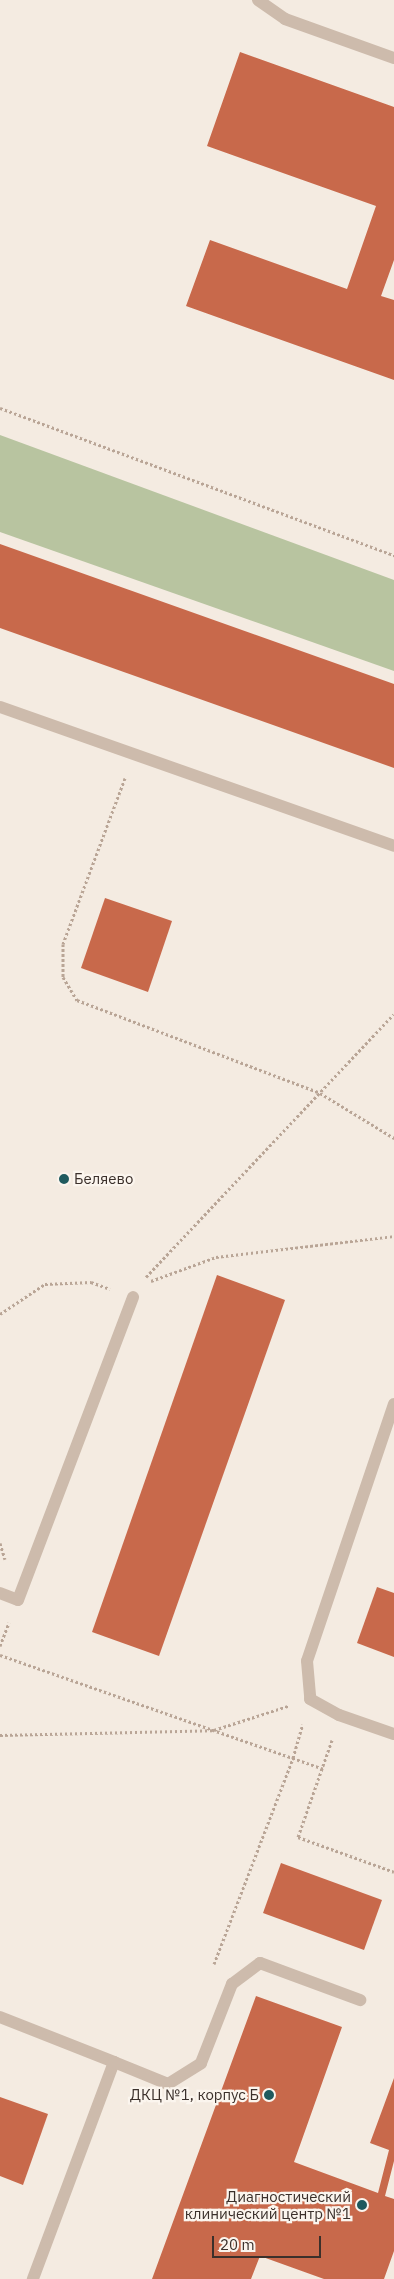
<!DOCTYPE html>
<meta charset="utf-8">
<style>
body{margin:0}
#map{position:relative;width:394px;height:2279px;overflow:hidden;background:#f4ebe1;font-family:"IBM Plex Sans",sans-serif}
div>[style]{position:absolute}
[style*='--x']{left:calc(var(--x)*1px);top:calc(var(--y)*1px);width:calc(var(--w)*1px);rotate:calc(var(--a)*1deg)}
.green>*{inset:0;background:#b8c4a0}
.building>*{inset:0;background:#c8694b}
.path>*{height:3px;margin-top:-1.5px;transform-origin:0;background:repeating-linear-gradient(90deg,#b9a596 0 2.5px,transparent 0 5px)}
.lane>*{height:12px;margin:-6px;padding:0 6px;transform-origin:6px;border-radius:6px;background:#cdbbac}
.dots>*{width:14px;height:14px;translate:-50% -50%;box-sizing:border-box;border:2px solid #fbf5ee;border-radius:50%}
span{translate:-50% -50%;white-space:nowrap;text-align:center;line-height:1.15;-webkit-text-stroke:4.5px #fbf5ee;paint-order:stroke}
.poi-label{font-size:15px;color:#3b302b}
.left{translate:0 -50%;text-align:left}
.right{translate:-100% -50%;text-align:right}
.scale{position:absolute;left:212px;top:2236px;width:109px;height:22px;box-sizing:border-box;border:2px solid #3b302b;border-top:0;padding-left:6px;font-size:15px;line-height:18px;white-space:nowrap;color:#3b302b;-webkit-text-stroke:4px #fbf5ee;paint-order:stroke}
</style>
<div id="map">
<div class="green">
<i style="clip-path:polygon(0 435px,394px 580px,394px 671px,0 532px)"></i>
</div>
<div class="building">
<i style="clip-path:polygon(240px 52px,394px 107px,394px 260px,381px 296px,394px 300px,394px 380px,186px 306px,210px 240px,347px 289px,376px 206px,207px 146px)"></i>
<i style="clip-path:polygon(0 544px,394px 684px,394px 768px,0 628px)"></i>
<i style="clip-path:polygon(105px 898px,172px 921px,148px 992px,81px 968px)"></i>
<i style="clip-path:polygon(217px 1275px,285px 1300px,159px 1656px,92px 1632px)"></i>
<i style="clip-path:polygon(377px 1587px,394px 1593px,394px 1657px,357px 1643px)"></i>
<i style="clip-path:polygon(281px 1863px,382px 1900px,364px 1950px,263px 1913px)"></i>
<i style="clip-path:polygon(256px 1996px,342px 2027px,294px 2162px,378px 2193px,389px 2150px,370px 2143px,394px 2078px,394px 2161px,385px 2196px,394px 2199px,394px 2251px,384px 2279px,324px 2279px,260px 2256px,251px 2279px,152px 2279px)"></i>
<i style="clip-path:polygon(0 2097px,48px 2114px,23px 2185px,0 2176px)"></i>
</div>
<div class="path">
<i style="--x:0;--y:408;--w:421;--a:20.5"></i>
<i style="--x:125;--y:778;--w:177;--a:110.5"></i>
<i style="--x:63;--y:944;--w:33;--a:90"></i>
<i style="--x:63;--y:977;--w:27;--a:59"></i>
<i style="--x:77;--y:1000;--w:260;--a:20.9"></i>
<i style="--x:320;--y:1093;--w:87;--a:31.3"></i>
<i style="--x:146;--y:1277;--w:361;--a:-46.7"></i>
<i style="--x:151;--y:1281;--w:69;--a:-20.3"></i>
<i style="--x:216;--y:1257;--w:179;--a:-6.7"></i>
<i style="--x:0;--y:1314;--w:54;--a:-33.7"></i>
<i style="--x:45;--y:1284;--w:46;--a:-2.5"></i>
<i style="--x:91;--y:1282;--w:20;--a:20"></i>
<i style="--x:0;--y:1543;--w:17;--a:73"></i>
<i style="--x:0;--y:1646;--w:25;--a:-69"></i>
<i style="--x:0;--y:1655;--w:343;--a:19.4"></i>
<i style="--x:0;--y:1735;--w:214;--a:-1.3"></i>
<i style="--x:214;--y:1730;--w:78;--a:-18"></i>
<i style="--x:332;--y:1740;--w:103;--a:109.3"></i>
<i style="--x:298;--y:1837;--w:102;--a:20"></i>
<i style="--x:214;--y:1964;--w:221;--a:-69"></i>
<i style="--x:293;--y:1758;--w:35;--a:-74"></i>
</div>
<div class="lane">
<i style="--x:258;--y:0;--w:33;--a:35"></i>
<i style="--x:285;--y:19;--w:116;--a:19.7"></i>
<i style="--x:0;--y:707;--w:418;--a:19.4"></i>
<i style="--x:394;--y:1404;--w:271;--a:108.7"></i>
<i style="--x:307;--y:1661;--w:38;--a:85"></i>
<i style="--x:310;--y:1699;--w:33;--a:29"></i>
<i style="--x:339;--y:1715;--w:58;--a:19.1"></i>
<i style="--x:0;--y:1593;--w:19;--a:21"></i>
<i style="--x:18;--y:1600;--w:324;--a:-69.2"></i>
<i style="--x:0;--y:2017;--w:123;--a:21.5"></i>
<i style="--x:114;--y:2062;--w:232;--a:110.5"></i>
<i style="--x:114;--y:2062;--w:58;--a:22.2"></i>
<i style="--x:168;--y:2084;--w:39;--a:-32"></i>
<i style="--x:201;--y:2063;--w:85;--a:-68.6"></i>
<i style="--x:232;--y:1984;--w:35;--a:-37"></i>
<i style="--x:260;--y:1963;--w:107;--a:20.3"></i>
</div>
<div class="dots">
<i style="left:64px;top:1179px;background:#1f5a5e"></i>
<i style="left:269px;top:2095px;background:#1f5a5e"></i>
<i style="left:362px;top:2205px;background:#1f5a5e"></i>
</div>
<div class="poi-label">
<span class="left" style="left:74px;top:1179px">Беляево</span>
<span class="right" style="left:259px;top:2095px">ДКЦ №1, корпус Б</span>
<span class="right" style="left:351px;top:2205px">Диагностический<br>клинический центр №1</span>
</div>
<div class="scale">20 m</div>
</div>
